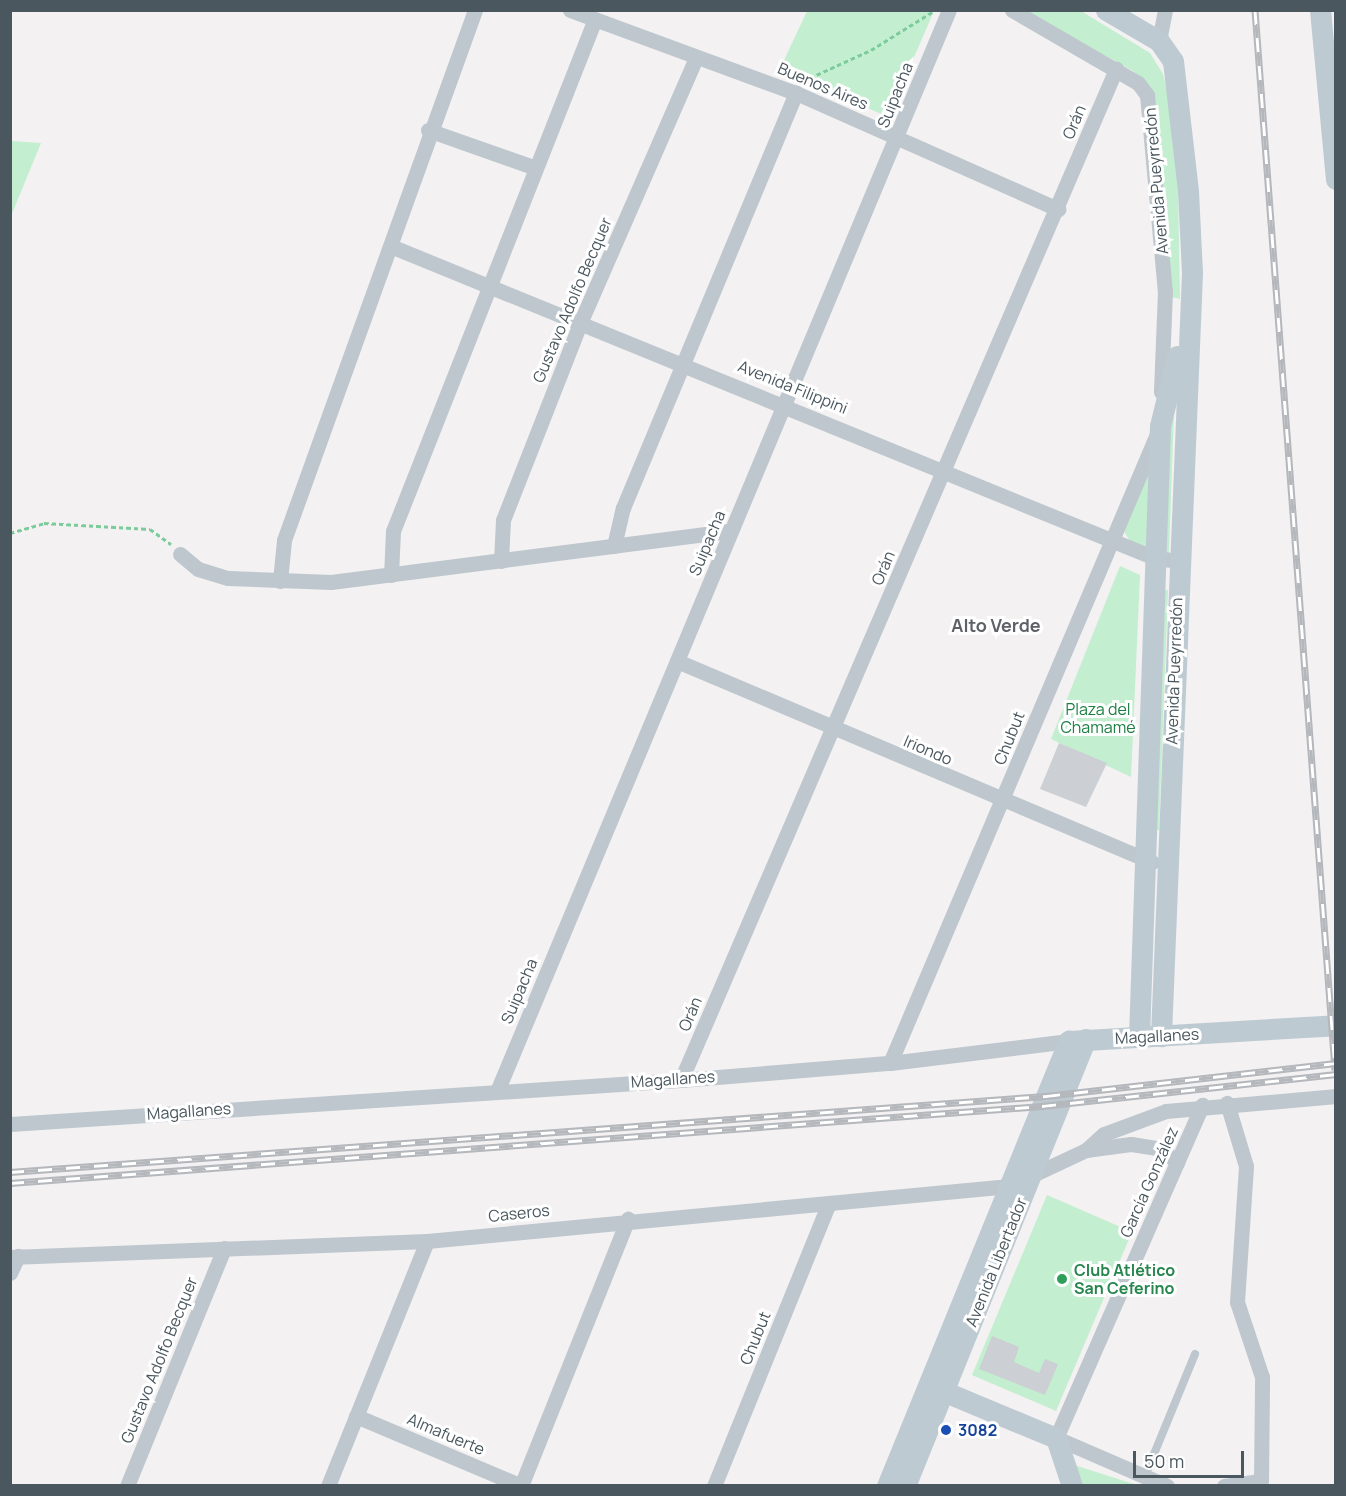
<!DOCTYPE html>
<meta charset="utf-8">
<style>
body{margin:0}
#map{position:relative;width:1346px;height:1496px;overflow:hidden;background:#f3f1f2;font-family:Manrope,sans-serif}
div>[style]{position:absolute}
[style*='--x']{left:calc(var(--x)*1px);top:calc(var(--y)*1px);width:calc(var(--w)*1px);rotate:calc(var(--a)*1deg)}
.green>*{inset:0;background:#c3eecf}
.building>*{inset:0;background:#cccfd3}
.path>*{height:3px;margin-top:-1.5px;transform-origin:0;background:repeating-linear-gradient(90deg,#7ccb9b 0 4.5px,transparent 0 7.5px)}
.lane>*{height:8px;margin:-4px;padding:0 4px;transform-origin:4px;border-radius:4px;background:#bec7cd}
.street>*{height:15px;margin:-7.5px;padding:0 7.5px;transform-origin:7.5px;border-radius:7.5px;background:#bec7cd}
.secondary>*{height:21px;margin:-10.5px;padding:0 10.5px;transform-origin:10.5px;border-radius:10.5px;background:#becad2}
.rail>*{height:7px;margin-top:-3.5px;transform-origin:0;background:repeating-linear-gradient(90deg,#fff 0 14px,#b4b7bb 0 28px);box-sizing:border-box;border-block:2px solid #b4b7bb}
.dots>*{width:16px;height:16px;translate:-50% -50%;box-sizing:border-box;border:3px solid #fff;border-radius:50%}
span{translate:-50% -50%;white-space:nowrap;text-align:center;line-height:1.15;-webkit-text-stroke:6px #fff;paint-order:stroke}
.street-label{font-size:16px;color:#4a575e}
.park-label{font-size:16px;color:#1c7e42}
.leisure-label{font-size:16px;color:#27864d;font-weight:700}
.left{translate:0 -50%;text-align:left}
.transit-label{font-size:16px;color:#164399;font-weight:700}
.neighbourhood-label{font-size:18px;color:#5e6266;font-weight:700}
.frame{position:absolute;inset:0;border:12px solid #4a575e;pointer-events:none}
.scale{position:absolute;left:1133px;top:1451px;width:111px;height:27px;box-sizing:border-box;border:3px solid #4a575e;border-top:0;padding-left:8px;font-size:18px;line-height:21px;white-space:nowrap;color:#4a575e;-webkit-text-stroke:4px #fff;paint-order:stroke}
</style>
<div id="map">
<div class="green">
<i style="clip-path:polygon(807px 11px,934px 11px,888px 117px,780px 69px)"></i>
<i style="clip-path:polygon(1025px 11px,1081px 11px,1150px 53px,1163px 74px,1177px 133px,1180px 299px,1168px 296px,1159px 132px,1147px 86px,1133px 71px)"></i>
<i style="clip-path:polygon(11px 141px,41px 143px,11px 216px,10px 141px)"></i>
<i style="clip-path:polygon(1167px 409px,1174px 409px,1169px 555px,1162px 554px)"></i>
<i style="clip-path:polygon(1147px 474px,1151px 474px,1150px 548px,1130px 541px,1123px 530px)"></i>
<i style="clip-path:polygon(1120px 566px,1140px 575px,1131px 777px,1051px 739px)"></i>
<i style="clip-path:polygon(1161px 590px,1168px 590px,1159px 830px,1152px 830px)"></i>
<i style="clip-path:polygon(1047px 1195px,1132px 1232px,1056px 1411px,972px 1375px)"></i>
<i style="clip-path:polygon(1071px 1464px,1137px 1485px,1081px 1485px)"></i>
</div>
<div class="building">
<i style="clip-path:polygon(1059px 743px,1107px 763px,1086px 807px,1040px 789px)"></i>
<i style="clip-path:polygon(992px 1336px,1019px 1347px,1014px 1362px,1039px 1373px,1045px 1359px,1058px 1364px,1045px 1395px,979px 1369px)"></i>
</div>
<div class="path">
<i style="--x:803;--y:81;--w:75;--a:-24.5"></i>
<i style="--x:871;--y:50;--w:72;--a:-31.9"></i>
<i style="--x:10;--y:533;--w:35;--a:-16"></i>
<i style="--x:44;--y:523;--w:106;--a:3.2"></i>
<i style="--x:150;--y:529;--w:26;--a:36"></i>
</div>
<div class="lane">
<i style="--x:1145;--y:1476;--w:132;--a:-67.7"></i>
</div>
<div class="street">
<i style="--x:570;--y:10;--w:241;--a:20.2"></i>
<i style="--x:796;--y:93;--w:287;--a:23.9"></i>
<i style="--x:1012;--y:10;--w:146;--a:30.1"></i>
<i style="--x:1138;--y:83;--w:15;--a:53"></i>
<i style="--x:1147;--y:95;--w:197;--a:84.8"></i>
<i style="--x:1165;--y:291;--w:101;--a:92.3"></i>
<i style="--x:1159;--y:41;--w:32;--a:-79"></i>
<i style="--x:428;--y:130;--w:114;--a:19.4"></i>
<i style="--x:393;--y:247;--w:823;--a:22.2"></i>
<i style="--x:1155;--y:558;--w:23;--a:7"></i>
<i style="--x:614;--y:546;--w:39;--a:-77"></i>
<i style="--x:623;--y:508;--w:450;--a:-67.4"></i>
<i style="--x:180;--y:554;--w:23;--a:40"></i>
<i style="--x:198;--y:569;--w:31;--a:17"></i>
<i style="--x:228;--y:578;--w:103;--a:2.2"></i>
<i style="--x:331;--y:582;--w:403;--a:-7.3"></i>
<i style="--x:501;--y:561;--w:41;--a:-87.2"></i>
<i style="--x:503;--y:520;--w:214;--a:-68.6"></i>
<i style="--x:581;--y:321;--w:287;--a:-66.4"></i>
<i style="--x:391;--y:575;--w:44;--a:-87.4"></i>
<i style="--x:393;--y:531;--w:550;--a:-68.47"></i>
<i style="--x:280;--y:581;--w:41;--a:-84.4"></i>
<i style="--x:284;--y:540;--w:563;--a:-70.18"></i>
<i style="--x:677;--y:661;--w:516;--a:22.94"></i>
<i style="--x:890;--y:1063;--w:683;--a:-67"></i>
<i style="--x:681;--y:1080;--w:1101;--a:-66.72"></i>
<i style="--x:498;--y:1089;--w:1169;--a:-67.32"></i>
<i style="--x:10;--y:1124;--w:672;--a:-3.75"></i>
<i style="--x:681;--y:1080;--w:210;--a:-4.7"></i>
<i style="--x:890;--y:1063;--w:180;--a:-7"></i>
<i style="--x:1086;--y:1150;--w:24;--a:-42"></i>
<i style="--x:1104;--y:1134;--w:66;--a:-20.4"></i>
<i style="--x:1166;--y:1111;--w:171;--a:-5"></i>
<i style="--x:10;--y:1257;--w:417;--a:-2.2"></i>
<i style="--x:427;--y:1241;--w:585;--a:-5.4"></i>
<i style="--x:1009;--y:1186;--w:85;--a:-25.1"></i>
<i style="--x:1086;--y:1150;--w:45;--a:-7.6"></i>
<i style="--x:1131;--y:1144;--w:30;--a:9"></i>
<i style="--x:1161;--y:1149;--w:21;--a:39"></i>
<i style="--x:10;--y:1273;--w:19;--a:-65"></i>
<i style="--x:356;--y:1416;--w:180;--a:22.9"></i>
<i style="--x:127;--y:1486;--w:257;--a:-67.8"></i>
<i style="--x:328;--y:1486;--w:264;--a:-68"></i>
<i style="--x:521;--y:1486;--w:288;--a:-68.2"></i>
<i style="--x:714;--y:1486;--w:305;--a:-67.9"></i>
<i style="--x:1167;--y:1486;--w:121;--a:-156.6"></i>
<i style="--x:1056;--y:1438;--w:364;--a:-66.3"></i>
<i style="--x:1224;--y:1486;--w:37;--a:-8"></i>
<i style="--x:1261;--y:1481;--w:104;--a:-89.4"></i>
<i style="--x:1262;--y:1377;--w:79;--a:-108.4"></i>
<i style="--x:1237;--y:1302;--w:136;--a:-86.2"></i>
<i style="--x:1246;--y:1166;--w:66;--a:-106.8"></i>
</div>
<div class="secondary">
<i style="--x:1106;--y:10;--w:61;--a:30.3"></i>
<i style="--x:1159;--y:41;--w:24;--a:55"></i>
<i style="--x:1173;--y:61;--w:131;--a:83.4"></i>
<i style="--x:1188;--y:191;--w:82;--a:87.2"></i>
<i style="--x:1192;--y:273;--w:764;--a:92.33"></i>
<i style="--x:1320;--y:10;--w:170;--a:84.6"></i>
<i style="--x:1139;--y:1037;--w:611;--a:-88.03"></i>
<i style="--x:1160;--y:426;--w:72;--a:-76.3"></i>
<i style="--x:931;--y:1386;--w:135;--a:22.6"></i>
<i style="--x:1056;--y:1438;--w:51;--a:71.6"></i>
<i style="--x:887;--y:1486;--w:481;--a:-67.8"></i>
<i style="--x:1069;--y:1041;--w:267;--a:-3.4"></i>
<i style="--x:905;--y:1486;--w:482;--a:-68"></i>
</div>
<div class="rail">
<i style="--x:1255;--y:10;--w:1063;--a:85.68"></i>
<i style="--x:10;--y:1172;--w:1039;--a:-4.2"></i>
<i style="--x:1046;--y:1096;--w:292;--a:-6.5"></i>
<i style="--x:10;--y:1183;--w:1035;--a:-4.27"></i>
<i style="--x:1042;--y:1106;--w:296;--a:-6.2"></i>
</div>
<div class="dots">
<i style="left:1062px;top:1279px;background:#2e9e5b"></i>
<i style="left:946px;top:1430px;background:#1a4fb4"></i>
</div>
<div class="street-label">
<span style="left:823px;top:86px;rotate:23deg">Buenos Aires</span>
<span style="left:895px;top:95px;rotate:-68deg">Suipacha</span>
<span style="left:1074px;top:122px;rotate:-67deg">Orán</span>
<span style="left:1156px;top:181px;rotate:-95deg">Avenida Pueyrredón</span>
<span style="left:572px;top:300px;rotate:-67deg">Gustavo Adolfo Becquer</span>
<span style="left:793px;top:387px;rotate:22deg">Avenida Filippini</span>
<span style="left:707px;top:543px;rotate:-67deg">Suipacha</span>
<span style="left:883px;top:568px;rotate:-67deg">Orán</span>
<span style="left:1174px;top:671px;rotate:-88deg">Avenida Pueyrredón</span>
<span style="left:1009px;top:738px;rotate:-68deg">Chubut</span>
<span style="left:928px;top:750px;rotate:23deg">Iriondo</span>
<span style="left:519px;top:991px;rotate:-67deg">Suipacha</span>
<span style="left:690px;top:1014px;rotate:-67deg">Orán</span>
<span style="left:1157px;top:1036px;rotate:-3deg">Magallanes</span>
<span style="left:673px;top:1079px;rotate:-4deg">Magallanes</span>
<span style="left:189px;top:1111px;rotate:-4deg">Magallanes</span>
<span style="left:1149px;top:1182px;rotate:-66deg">García González</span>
<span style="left:519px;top:1213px;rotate:-6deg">Caseros</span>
<span style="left:996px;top:1262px;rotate:-68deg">Avenida Libertador</span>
<span style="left:755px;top:1338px;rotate:-68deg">Chubut</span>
<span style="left:159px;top:1360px;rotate:-68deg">Gustavo Adolfo Becquer</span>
<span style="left:446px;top:1434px;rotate:23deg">Almafuerte</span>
</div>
<div class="park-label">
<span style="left:1098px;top:718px">Plaza del<br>Chamamé</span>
</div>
<div class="leisure-label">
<span class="left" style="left:1074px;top:1279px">Club Atlético<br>San Ceferino</span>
</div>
<div class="transit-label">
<span class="left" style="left:958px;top:1430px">3082</span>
</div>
<div class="neighbourhood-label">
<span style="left:996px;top:625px">Alto Verde</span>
</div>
<div class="frame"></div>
<div class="scale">50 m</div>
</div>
